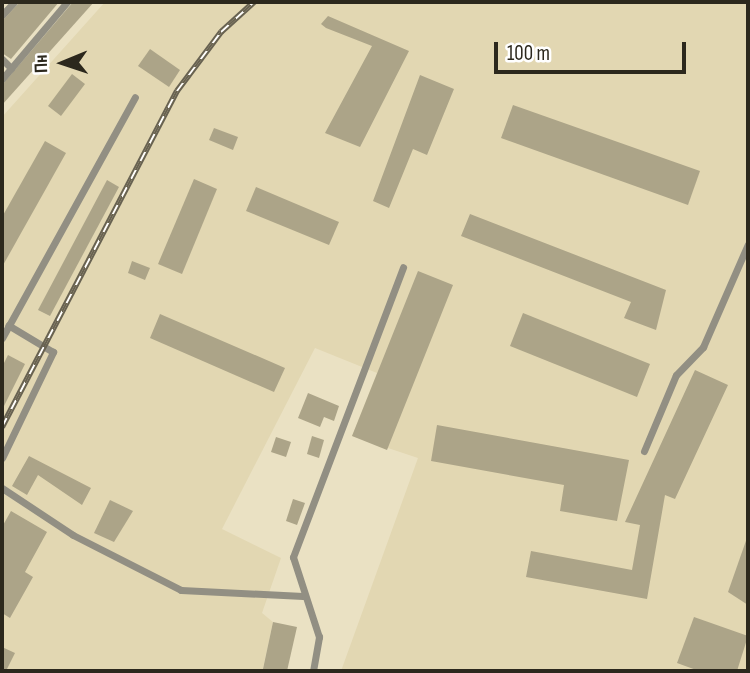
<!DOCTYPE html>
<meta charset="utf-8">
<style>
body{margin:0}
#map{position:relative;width:750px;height:673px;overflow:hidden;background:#eae1c3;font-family:"Sofia Sans Condensed",sans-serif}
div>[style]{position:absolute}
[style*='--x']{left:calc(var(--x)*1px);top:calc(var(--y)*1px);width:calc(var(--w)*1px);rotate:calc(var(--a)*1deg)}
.built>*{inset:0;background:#e2d7b2}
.building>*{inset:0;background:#aca488}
.service>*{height:7px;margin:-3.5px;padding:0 3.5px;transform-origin:3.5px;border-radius:3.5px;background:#928f83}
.rail>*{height:6px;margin-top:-3px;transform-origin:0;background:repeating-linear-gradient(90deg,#fff 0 10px,#686251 0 20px);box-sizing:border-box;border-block:2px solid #686251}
span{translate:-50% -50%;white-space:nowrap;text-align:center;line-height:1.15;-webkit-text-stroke:5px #fff;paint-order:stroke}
.frame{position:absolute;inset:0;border:4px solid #2c281d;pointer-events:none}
.north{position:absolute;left:28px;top:28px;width:70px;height:70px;-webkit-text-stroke:5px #fff;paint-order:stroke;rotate:268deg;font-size:19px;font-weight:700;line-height:28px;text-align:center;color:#2c281d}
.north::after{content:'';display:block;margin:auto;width:24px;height:32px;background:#2c281d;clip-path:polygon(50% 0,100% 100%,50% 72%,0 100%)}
.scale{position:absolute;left:494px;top:42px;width:192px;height:32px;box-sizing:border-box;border:4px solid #2c281d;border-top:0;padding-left:9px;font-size:21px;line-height:24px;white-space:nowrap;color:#2c281d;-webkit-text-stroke:5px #fff;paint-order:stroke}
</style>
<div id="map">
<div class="built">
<i style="clip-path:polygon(105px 2px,748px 2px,748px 671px,341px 671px,418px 458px,352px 436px,377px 373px,315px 348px,222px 529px,281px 558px,262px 613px,273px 622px,263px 668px,275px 671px,2px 671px,2px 117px)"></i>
</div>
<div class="building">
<i style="clip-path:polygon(20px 2px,59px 2px,11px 59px,2px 53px,2px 21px)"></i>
<i style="clip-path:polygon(73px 2px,94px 2px,2px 105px,2px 85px)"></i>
<i style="clip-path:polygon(328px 16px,409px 51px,360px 147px,325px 133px,372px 46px,326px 28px,321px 24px)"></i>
<i style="clip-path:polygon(150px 49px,180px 70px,169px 87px,138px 66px)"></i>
<i style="clip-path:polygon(72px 74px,85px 84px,61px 116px,48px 106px)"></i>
<i style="clip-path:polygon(420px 75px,454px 89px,427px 155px,413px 149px,389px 208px,373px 201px)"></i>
<i style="clip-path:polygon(513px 105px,700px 171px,688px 205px,501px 138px)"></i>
<i style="clip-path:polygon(214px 128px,238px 137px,233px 150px,209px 140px)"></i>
<i style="clip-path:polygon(45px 141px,66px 153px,2px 267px,2px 217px)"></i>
<i style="clip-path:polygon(194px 179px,217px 189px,182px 274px,158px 264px)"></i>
<i style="clip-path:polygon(107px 180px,119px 187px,50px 316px,38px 310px)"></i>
<i style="clip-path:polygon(256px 187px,339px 222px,329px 245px,246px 211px)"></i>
<i style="clip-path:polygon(470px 214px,666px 290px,656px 330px,624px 318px,631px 302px,461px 236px)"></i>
<i style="clip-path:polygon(132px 261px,150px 268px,145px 280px,128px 273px)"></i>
<i style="clip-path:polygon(418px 271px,453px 285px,387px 450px,352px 436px)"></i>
<i style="clip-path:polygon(523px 313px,650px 364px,637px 397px,510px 346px)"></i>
<i style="clip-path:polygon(160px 314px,285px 368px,274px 392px,150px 338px)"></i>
<i style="clip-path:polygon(8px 355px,25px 364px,2px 410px,2px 367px)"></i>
<i style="clip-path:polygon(695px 370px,728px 385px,675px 499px,665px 495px,647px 599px,526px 577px,531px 551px,632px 570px,640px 525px,625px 522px)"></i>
<i style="clip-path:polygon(308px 393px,339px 406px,334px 421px,324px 417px,320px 427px,298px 418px)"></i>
<i style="clip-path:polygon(437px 425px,629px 460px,617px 521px,560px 511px,564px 485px,431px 461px)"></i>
<i style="clip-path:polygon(312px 436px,324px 440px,319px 458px,307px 454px)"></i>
<i style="clip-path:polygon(276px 437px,291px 442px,286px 457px,271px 452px)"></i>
<i style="clip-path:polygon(29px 456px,91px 488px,82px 505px,38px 475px,27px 495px,12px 486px)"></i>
<i style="clip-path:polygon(293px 499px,305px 503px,297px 525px,286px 521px)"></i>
<i style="clip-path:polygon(110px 500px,133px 511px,114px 542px,94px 533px)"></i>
<i style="clip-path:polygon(11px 511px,47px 532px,25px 572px,33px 577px,10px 618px,2px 613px,2px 527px)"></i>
<i style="clip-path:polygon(748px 535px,748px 605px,728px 592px)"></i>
<i style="clip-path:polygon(694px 617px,748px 636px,737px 671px,699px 671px,677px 663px)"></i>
<i style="clip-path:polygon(273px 622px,297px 627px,287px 671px,263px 669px)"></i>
<i style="clip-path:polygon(2px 647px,15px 653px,6px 671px,2px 671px)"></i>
</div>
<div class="service">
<i style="--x:2;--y:15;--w:18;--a:-47"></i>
<i style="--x:2;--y:59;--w:13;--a:45"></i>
<i style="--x:2;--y:79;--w:101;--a:-49.8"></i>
<i style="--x:2;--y:338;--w:275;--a:-61.1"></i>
<i style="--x:644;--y:451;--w:82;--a:-67.2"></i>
<i style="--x:676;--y:375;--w:39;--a:-46"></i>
<i style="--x:703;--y:347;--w:112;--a:-66.4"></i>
<i style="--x:2;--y:458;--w:118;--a:-64.3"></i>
<i style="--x:53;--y:352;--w:52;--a:-149"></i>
<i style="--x:2;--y:488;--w:85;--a:33.5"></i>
<i style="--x:73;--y:535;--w:121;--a:27"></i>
<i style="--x:181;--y:590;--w:122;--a:2.8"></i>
<i style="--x:313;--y:671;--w:35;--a:-80"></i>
<i style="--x:319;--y:637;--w:84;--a:-108"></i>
<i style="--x:293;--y:557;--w:310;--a:-69.2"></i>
</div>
<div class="rail">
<i style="--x:2;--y:427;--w:379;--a:-62.5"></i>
<i style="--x:177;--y:91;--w:74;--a:-53.3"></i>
<i style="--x:221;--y:32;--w:45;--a:-42.3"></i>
</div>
<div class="frame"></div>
<div class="north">Пн</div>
<div class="scale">100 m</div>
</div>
